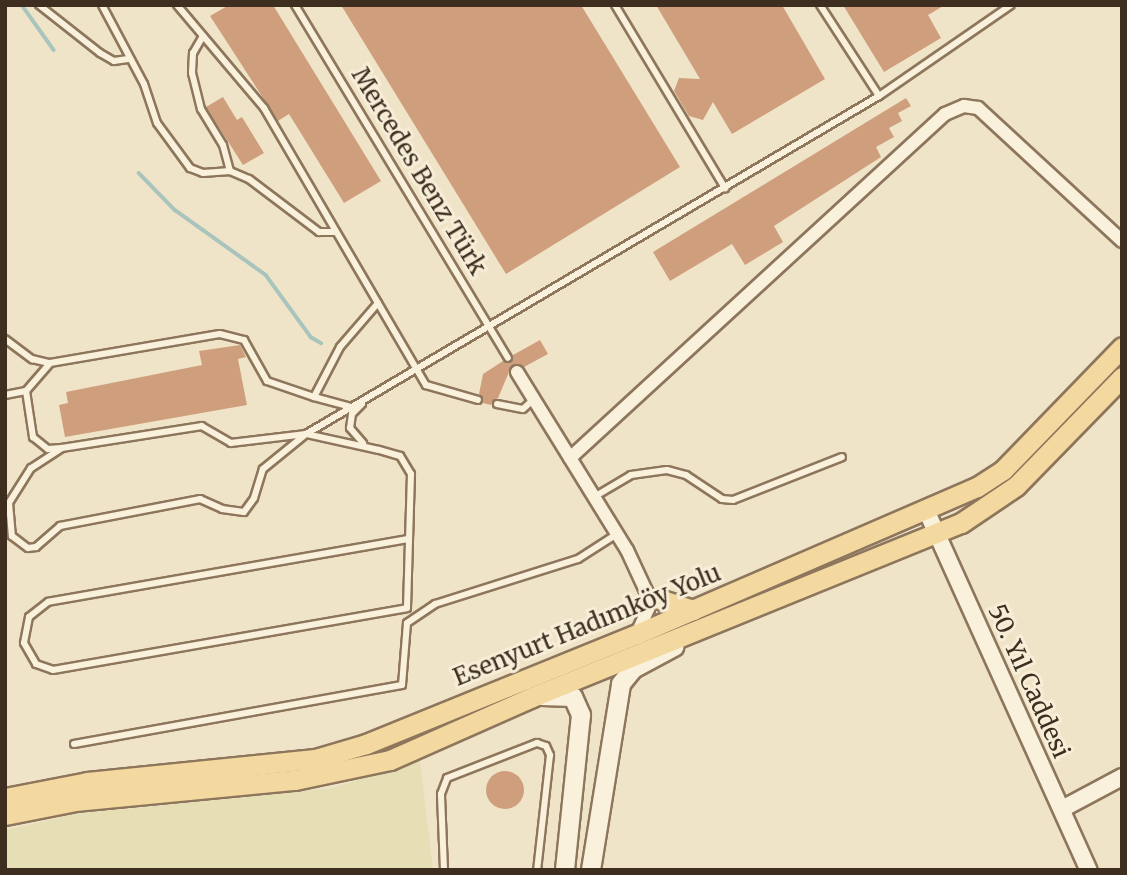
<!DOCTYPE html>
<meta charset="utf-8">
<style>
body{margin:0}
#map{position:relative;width:1127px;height:875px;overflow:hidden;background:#f0e4c8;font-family:Merriweather,serif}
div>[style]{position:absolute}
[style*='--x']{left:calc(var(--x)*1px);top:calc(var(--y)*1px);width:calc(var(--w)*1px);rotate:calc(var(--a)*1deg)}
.farmland>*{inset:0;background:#e6deb5}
.stream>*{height:3.5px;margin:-1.75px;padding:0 1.75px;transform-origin:1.75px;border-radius:1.75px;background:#a9c4bc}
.building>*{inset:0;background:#cf9f7d}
.round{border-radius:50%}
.roads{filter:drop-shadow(2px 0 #8d765c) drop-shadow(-2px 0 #8d765c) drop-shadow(0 2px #8d765c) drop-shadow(0 -2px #8d765c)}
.service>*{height:6px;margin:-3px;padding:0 3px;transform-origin:3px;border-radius:3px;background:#faf1dc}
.minor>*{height:12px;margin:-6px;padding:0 6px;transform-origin:6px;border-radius:6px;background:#faf1dc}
.tertiary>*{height:16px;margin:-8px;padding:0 8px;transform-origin:8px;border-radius:8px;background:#faf1dc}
.secondary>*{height:18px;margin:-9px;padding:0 9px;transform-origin:9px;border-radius:9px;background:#faf1dc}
.primary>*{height:19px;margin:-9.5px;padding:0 9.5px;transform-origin:9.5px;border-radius:9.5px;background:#f3d9a0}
span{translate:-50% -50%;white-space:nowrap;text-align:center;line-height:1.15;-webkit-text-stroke:6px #f7eed8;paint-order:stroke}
.street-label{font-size:24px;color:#3d2e20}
.frame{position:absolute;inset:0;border:7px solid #3d2e20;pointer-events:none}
</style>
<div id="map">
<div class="farmland">
<i style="clip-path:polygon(420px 760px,433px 870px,5px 870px,5px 831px,11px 829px,75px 814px,333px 788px)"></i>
</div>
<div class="stream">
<i style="--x:22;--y:5;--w:55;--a:54.6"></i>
<i style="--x:139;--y:173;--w:52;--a:45.8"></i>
<i style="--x:175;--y:210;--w:112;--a:35.5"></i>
<i style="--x:266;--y:275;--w:77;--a:54"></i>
<i style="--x:311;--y:337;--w:12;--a:31"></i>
</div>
<div class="building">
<i style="clip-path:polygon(229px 5px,273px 5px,381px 181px,344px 203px,289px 114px,278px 121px,210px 16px)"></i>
<i style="clip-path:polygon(341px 5px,581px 5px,680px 167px,506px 274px)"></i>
<i style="clip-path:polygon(656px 5px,782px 5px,825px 79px,732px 134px,713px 102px,703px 120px,689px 116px,674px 91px,679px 78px,700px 79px)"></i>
<i style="clip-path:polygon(843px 5px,945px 5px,928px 15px,941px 38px,884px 72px)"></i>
<i style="clip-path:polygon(223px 97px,237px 120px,242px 117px,264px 153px,243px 165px,206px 107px)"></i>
<i style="clip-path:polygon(906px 98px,911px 106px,898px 113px,902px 121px,889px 128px,894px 137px,876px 147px,881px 157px,774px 226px,783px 242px,745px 265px,732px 244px,670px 281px,653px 252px)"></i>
<i style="clip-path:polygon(540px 340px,548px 354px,524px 367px,512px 365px,498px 398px,491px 405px,483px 403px,479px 394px,483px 374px,503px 361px,511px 362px,513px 355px)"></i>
<i style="clip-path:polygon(240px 345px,246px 357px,238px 359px,247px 405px,65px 437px,59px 405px,68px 403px,66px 392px,202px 365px,199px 351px)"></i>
<i class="round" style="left:486px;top:771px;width:38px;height:38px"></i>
</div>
<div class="roads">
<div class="service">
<i style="--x:39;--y:5;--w:78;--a:38.2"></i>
<i style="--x:100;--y:53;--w:16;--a:30"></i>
<i style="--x:114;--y:61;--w:14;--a:-8"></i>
<i style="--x:102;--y:5;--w:89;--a:62"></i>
<i style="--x:144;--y:84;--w:41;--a:71.6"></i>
<i style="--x:157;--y:123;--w:56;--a:53.7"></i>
<i style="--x:190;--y:168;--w:14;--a:21"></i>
<i style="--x:203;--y:173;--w:27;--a:-4"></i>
<i style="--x:230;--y:171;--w:21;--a:23"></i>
<i style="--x:249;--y:179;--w:88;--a:37.1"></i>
<i style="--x:319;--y:232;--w:17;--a:0"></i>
<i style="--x:177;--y:5;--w:135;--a:49.8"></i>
<i style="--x:264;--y:108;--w:321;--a:59.7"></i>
<i style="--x:426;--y:385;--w:54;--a:16.1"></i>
<i style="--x:295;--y:5;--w:412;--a:58.9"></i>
<i style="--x:615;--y:5;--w:214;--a:59"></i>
<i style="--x:820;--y:5;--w:108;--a:57"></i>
<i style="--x:203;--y:36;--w:20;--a:120"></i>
<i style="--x:193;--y:53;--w:20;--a:93"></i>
<i style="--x:192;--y:73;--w:37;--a:76"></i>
<i style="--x:201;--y:109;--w:42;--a:58.6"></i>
<i style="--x:223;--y:145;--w:27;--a:75"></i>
<i style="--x:5;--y:339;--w:34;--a:37"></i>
<i style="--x:32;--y:359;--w:18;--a:13"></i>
<i style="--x:26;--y:391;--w:47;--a:81.3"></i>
<i style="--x:33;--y:437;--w:19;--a:39"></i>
<i style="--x:48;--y:449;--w:13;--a:-4"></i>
<i style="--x:5;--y:395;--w:21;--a:-11"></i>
<i style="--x:26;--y:391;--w:37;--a:-49"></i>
<i style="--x:50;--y:363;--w:172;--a:-9.7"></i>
<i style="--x:220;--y:334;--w:25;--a:14"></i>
<i style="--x:244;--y:340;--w:47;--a:60.7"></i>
<i style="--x:267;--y:381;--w:50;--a:18.8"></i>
<i style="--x:314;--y:397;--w:56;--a:-62.5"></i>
<i style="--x:340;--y:347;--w:58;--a:-49.2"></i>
<i style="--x:314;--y:397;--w:39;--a:15"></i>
<i style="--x:362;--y:404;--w:14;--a:135"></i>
<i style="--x:352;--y:414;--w:14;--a:98"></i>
<i style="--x:350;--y:428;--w:20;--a:49"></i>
<i style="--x:497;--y:404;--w:26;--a:11"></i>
<i style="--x:523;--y:409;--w:13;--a:-42"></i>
<i style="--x:594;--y:497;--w:43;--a:-30.7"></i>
<i style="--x:631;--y:475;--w:36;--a:-8"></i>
<i style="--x:667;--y:470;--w:20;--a:15"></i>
<i style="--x:686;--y:475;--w:43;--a:33.7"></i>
<i style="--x:722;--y:499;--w:11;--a:5"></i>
<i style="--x:733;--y:500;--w:117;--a:-21.5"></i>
<i style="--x:408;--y:539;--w:365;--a:170.1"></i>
<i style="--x:48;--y:602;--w:24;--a:142"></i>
<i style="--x:29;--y:617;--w:26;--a:101"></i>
<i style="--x:24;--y:643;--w:24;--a:60"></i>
<i style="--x:36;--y:664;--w:18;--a:19"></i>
<i style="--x:53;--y:670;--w:359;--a:-9.9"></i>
<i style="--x:407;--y:608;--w:134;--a:-88.3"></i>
<i style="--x:411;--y:474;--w:21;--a:-121"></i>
<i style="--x:400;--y:456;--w:22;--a:-164"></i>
<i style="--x:379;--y:450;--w:75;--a:-167.6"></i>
<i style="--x:306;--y:434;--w:76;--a:173.2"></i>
<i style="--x:231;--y:443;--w:34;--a:-150"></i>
<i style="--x:202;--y:426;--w:142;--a:171.1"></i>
<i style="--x:62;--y:448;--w:37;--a:147"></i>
<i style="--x:31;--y:468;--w:41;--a:122.2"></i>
<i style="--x:9;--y:503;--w:33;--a:85"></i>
<i style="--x:12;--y:536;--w:20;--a:37"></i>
<i style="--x:28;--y:548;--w:8;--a:-7"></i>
<i style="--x:36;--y:547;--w:32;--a:-41"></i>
<i style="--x:60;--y:526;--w:143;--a:-10.9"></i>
<i style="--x:200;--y:499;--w:24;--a:24"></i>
<i style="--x:222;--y:509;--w:22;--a:8"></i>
<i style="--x:244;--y:512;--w:17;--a:-54"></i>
<i style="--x:254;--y:498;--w:30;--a:-73"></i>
<i style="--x:263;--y:469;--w:55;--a:-39.1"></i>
<i style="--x:306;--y:434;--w:665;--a:-30.54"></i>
<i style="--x:879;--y:96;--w:160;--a:-34.6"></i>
<i style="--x:74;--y:744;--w:333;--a:-10.2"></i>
<i style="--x:402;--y:685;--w:62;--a:-85.4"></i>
<i style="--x:407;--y:623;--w:34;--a:-34"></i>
<i style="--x:435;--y:604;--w:150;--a:-17.5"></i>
<i style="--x:578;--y:559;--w:46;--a:-32.7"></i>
<i style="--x:444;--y:870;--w:76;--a:-92.3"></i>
<i style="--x:441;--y:794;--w:17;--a:-69"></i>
<i style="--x:447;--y:778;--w:97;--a:-21.3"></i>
<i style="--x:537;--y:743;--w:9;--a:18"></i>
<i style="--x:546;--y:746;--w:10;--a:66"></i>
<i style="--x:550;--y:755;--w:116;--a:96.4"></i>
</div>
<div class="minor">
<i style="--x:517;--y:372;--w:209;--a:58.3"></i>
<i style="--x:627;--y:550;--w:47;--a:65.1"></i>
<i style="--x:647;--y:593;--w:16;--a:86"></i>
<i style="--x:648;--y:609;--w:27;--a:114"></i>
<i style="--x:570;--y:458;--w:509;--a:-42.53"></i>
<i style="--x:945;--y:114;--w:21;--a:-23"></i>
<i style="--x:964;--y:106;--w:14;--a:8"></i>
<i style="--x:978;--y:108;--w:196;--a:42.7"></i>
</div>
<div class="tertiary">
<i style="--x:927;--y:512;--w:393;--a:65.7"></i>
<i style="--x:1062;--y:809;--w:68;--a:-28.1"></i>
</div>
<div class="secondary">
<i style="--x:542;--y:696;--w:31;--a:2"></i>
<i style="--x:573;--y:697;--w:20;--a:66"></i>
<i style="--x:581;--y:715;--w:156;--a:95.9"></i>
<i style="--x:591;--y:870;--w:188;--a:-80.8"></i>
<i style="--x:621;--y:684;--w:19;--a:-51"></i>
<i style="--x:633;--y:669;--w:47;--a:-28.2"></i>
</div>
<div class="primary">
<i style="--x:659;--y:599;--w:36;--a:18"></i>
<i style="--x:5;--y:798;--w:84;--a:-11"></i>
<i style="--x:87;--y:782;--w:229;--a:-5.8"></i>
<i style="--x:315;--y:759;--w:53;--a:-16.4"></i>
<i style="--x:366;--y:744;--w:292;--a:-22.1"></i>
<i style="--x:637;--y:634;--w:370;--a:-23.4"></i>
<i style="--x:977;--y:487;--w:31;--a:-33"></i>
<i style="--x:1003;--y:470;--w:171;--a:-45.9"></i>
<i style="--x:5;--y:815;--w:71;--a:-11.3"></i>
<i style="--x:75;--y:801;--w:221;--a:-5.5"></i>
<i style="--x:295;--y:780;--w:97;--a:-11.9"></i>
<i style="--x:390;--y:760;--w:155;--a:-23.9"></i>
<i style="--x:532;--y:697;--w:463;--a:-22.1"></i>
<i style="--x:961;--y:523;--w:66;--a:-33.9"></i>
<i style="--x:1016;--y:486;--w:152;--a:-45.8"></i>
</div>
</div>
<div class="street-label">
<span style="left:419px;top:171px;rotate:59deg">Mercedes Benz Türk</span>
<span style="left:587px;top:625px;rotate:-22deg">Esenyurt Hadımköy Yolu</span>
<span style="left:1029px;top:681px;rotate:66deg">50. Yıl Caddesi</span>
</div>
<div class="frame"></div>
</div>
